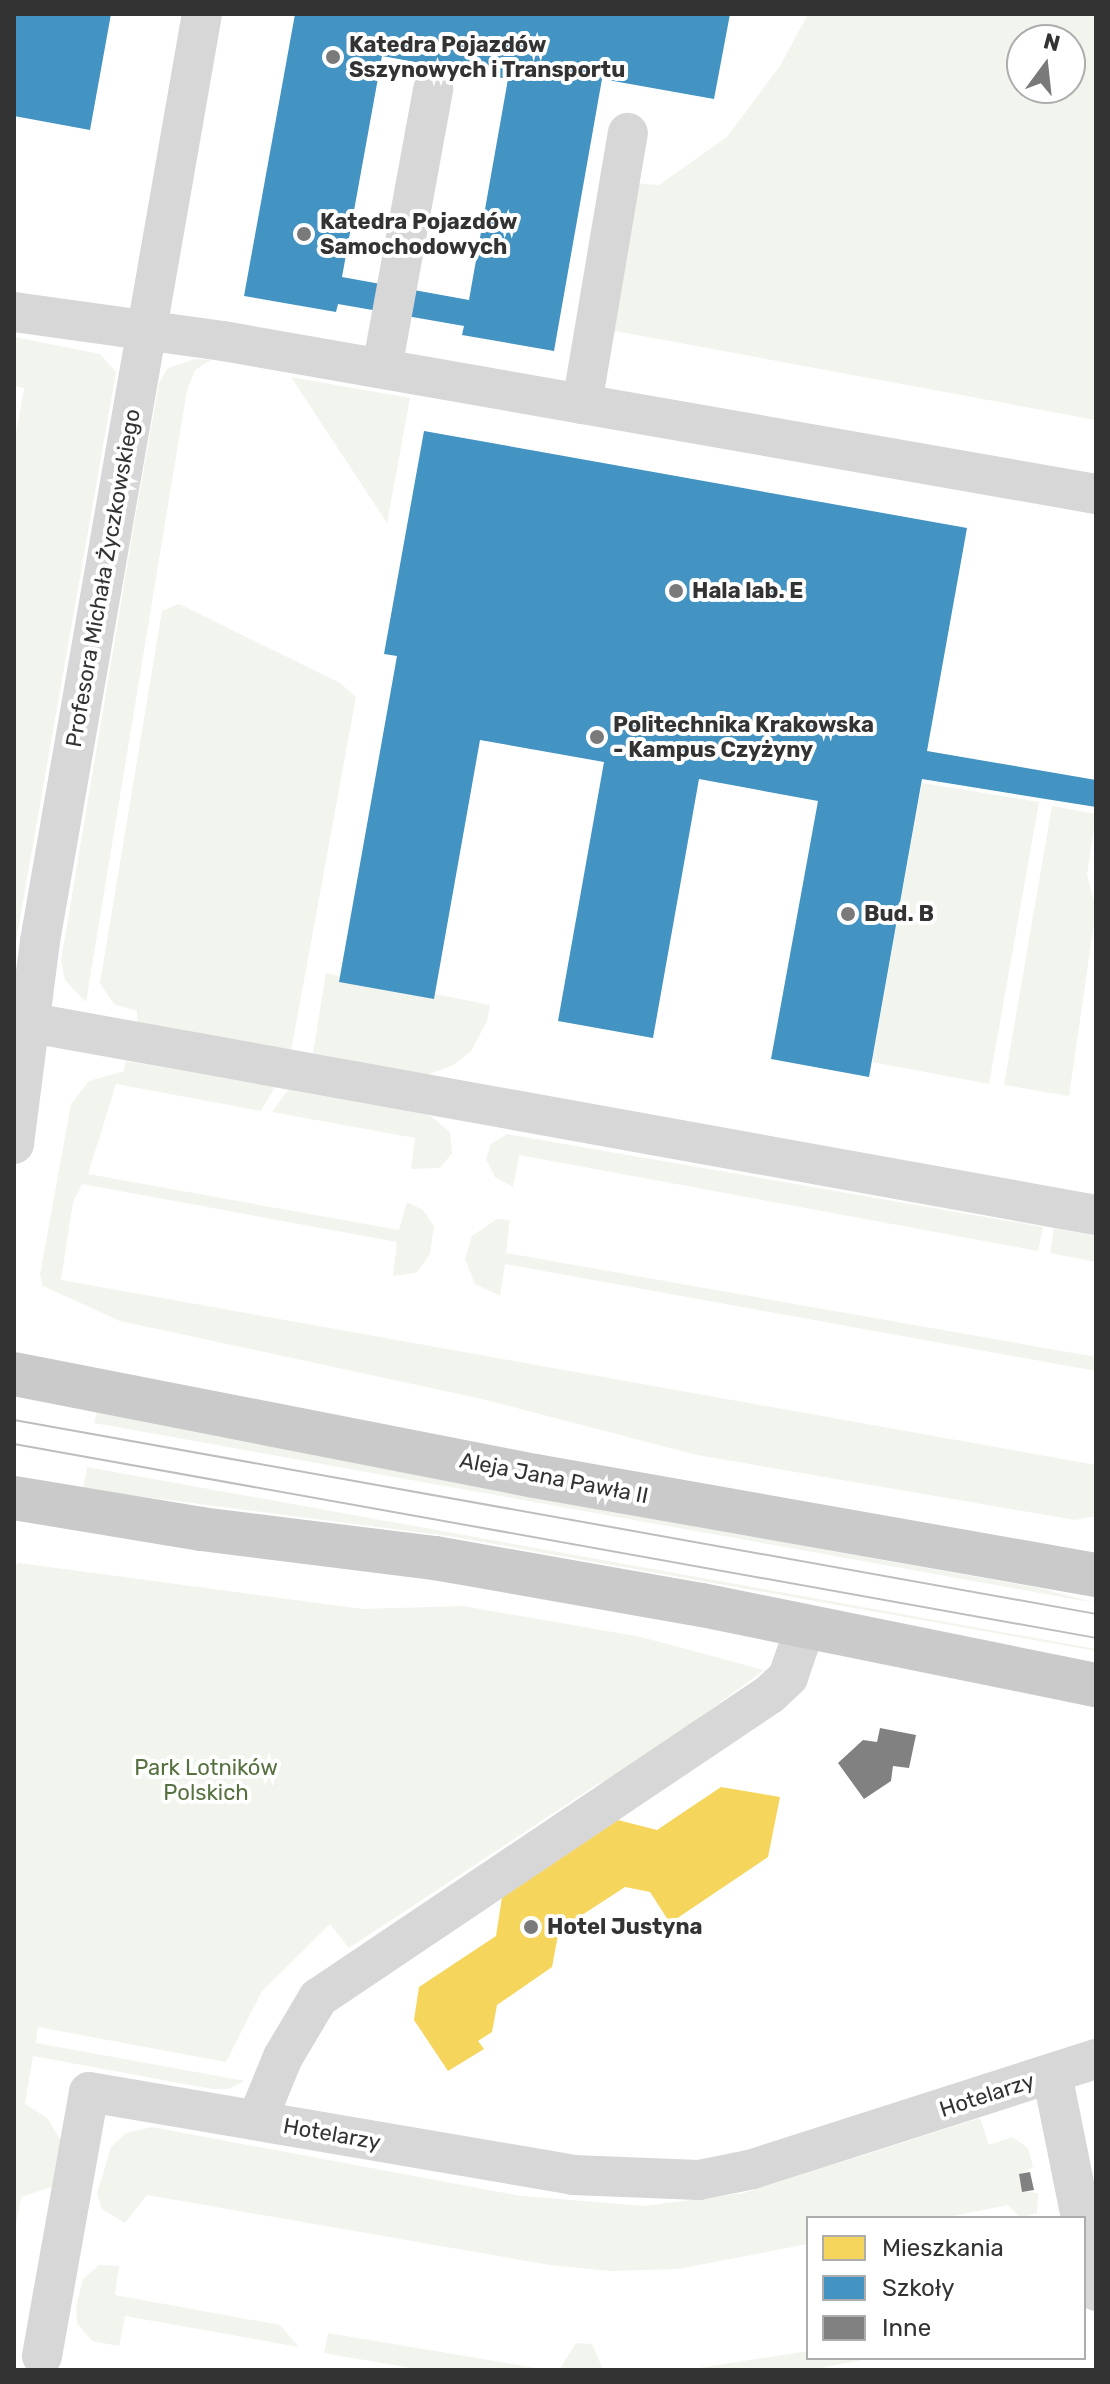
<!DOCTYPE html>
<meta charset="utf-8">
<style>
body{margin:0}
#map{position:relative;width:1110px;height:2384px;overflow:hidden;background:#fff;font-family:Rubik,sans-serif}
div>[style]{position:absolute}
[style*='--x']{left:calc(var(--x)*1px);top:calc(var(--y)*1px);width:calc(var(--w)*1px);rotate:calc(var(--a)*1deg)}
.green>*{inset:0;background:#f1f5ed}
.homes>*{inset:0;background:#f6d55c}
.schools>*{inset:0;background:#4393c3}
.building>*{inset:0;background:#818181}
.minor>*{height:40px;margin:-20px;padding:0 20px;transform-origin:20px;border-radius:20px;background:#d7d7d7}
.major>*{height:44px;margin:-22px;padding:0 22px;transform-origin:22px;border-radius:22px;background:#cacaca}
.tram>*{height:2px;margin:-1px;padding:0 1px;transform-origin:1px;border-radius:1px;background:#bebebe}
.dots>*{width:22px;height:22px;translate:-50% -50%;box-sizing:border-box;border:4px solid #fff;border-radius:50%}
span{translate:-50% -50%;white-space:nowrap;text-align:center;line-height:1.15;-webkit-text-stroke:8px #fff;paint-order:stroke}
.poi-label{font-size:22px;color:#333;font-weight:700}
.left{translate:0 -50%;text-align:left}
.street-label{font-size:22px;color:#333}
.park-label{font-size:22px;color:#56703f}
.frame{position:absolute;inset:0;border:16px solid #333;pointer-events:none}
.legend{position:absolute;left:806px;top:2216px;width:280px;height:144px;box-sizing:border-box;background:#fff;border:2px solid #adadad;margin:0;padding:10px 14px;list-style:none;font-size:24px;color:#333}
.legend li{display:flex;align-items:center;gap:16px;height:40px}
.legend b{width:40px;border:2px solid #adadad}
.north{position:absolute;left:1006px;top:24px;width:80px;height:80px;box-sizing:border-box;background:#fff;border:2px solid #adadad;border-radius:50%;rotate:15deg;font-size:22px;font-weight:700;line-height:32px;text-align:center;color:#333}
.north::after{content:'';display:block;margin:auto;width:28px;height:36px;background:#7a7a7a;clip-path:polygon(50% 0,100% 100%,50% 72%,0 100%)}
</style>
<div id="map">
<div class="green">
<i style="clip-path:polygon(evenodd,808px 14px,1096px 14px,1096px 420px,610px 330px,632px 183px,659px 185px,727px 137px,780px 66px,808px 14px,1022px 40px,1070px 40px,1070px 88px,1022px 88px,1022px 40px)"></i>
<i style="clip-path:polygon(14px 337px,100px 354px,116px 372px,14px 953px,14px 445px,24px 388px,14px 386px)"></i>
<i style="clip-path:polygon(195px 359px,211px 360px,195px 370px,187px 390px,86px 1002px,65px 980px,61px 961px,135px 519px,159px 383px,168px 368px)"></i>
<i style="clip-path:polygon(291px 377px,410px 398px,387px 523px)"></i>
<i style="clip-path:polygon(179px 604px,340px 683px,356px 697px,291px 1051px,137px 1024px,137px 1011px,114px 1004px,100px 983px,162px 611px)"></i>
<i style="clip-path:polygon(922px 783px,1039px 802px,989px 1084px,872px 1062px)"></i>
<i style="clip-path:polygon(1052px 806px,1096px 814px,1087px 875px,1096px 909px,1069px 1096px,1004px 1085px)"></i>
<i style="clip-path:polygon(326px 973px,433px 999px,435px 994px,490px 1005px,487px 1021px,471px 1051px,454px 1065px,426px 1075px,313px 1053px)"></i>
<i style="clip-path:polygon(126px 1061px,275px 1087px,261px 1111px,116px 1084px,88px 1174px,399px 1230px,407px 1202px,423px 1210px,434px 1226px,430px 1254px,416px 1273px,393px 1276px,397px 1242px,82px 1184px,73px 1202px,61px 1280px,1096px 1465px,1096px 1516px,1075px 1520px,697px 1455px,482px 1399px,120px 1321px,43px 1286px,40px 1275px,71px 1104px,89px 1081px,124px 1071px)"></i>
<i style="clip-path:polygon(288px 1090px,429px 1115px,450px 1132px,452px 1153px,440px 1168px,411px 1169px,415px 1138px,272px 1112px)"></i>
<i style="clip-path:polygon(507px 1134px,1043px 1227px,1038px 1251px,519px 1155px,513px 1187px,495px 1177px,486px 1159px,491px 1144px)"></i>
<i style="clip-path:polygon(497px 1219px,510px 1220px,506px 1253px,1096px 1357px,1096px 1371px,505px 1264px,500px 1296px,475px 1284px,465px 1259px,472px 1236px)"></i>
<i style="clip-path:polygon(1054px 1228px,1096px 1236px,1096px 1262px,1050px 1253px)"></i>
<i style="clip-path:polygon(97px 1411px,503px 1492px,1039px 1588px,1096px 1603px,94px 1423px)"></i>
<i style="clip-path:polygon(87px 1467px,1096px 1649px,1096px 1651px,455px 1537px,83px 1489px)"></i>
<i style="clip-path:polygon(19px 1563px,363px 1609px,463px 1606px,641px 1637px,764px 1670px,618px 1778px,599px 1783px,349px 1948px,330px 1924px,262px 1991px,226px 2062px,38px 2027px,36px 2043px,245px 2081px,228px 2089px,212px 2089px,33px 2056px,25px 2104px,47px 2118px,63px 2144px,54px 2186px,21px 2197px,14px 2236px,14px 1566px)"></i>
<i style="clip-path:polygon(980px 2118px,989px 2145px,1012px 2137px,1028px 2148px,1033px 2167px,1019px 2175px,1022px 2191px,1038px 2193px,1037px 2213px,1021px 2218px,1008px 2205px,943px 2218px,808px 2218px,808px 2244px,678px 2269px,610px 2271px,550px 2265px,147px 2195px,125px 2223px,102px 2209px,97px 2194px,111px 2147px,126px 2133px,152px 2127px,521px 2196px,644px 2206px,744px 2193px)"></i>
<i style="clip-path:polygon(99px 2265px,119px 2266px,115px 2295px,280px 2325px,299px 2347px,125px 2316px,119px 2346px,92px 2341px,77px 2323px,76px 2307px,83px 2279px)"></i>
<i style="clip-path:polygon(328px 2333px,549px 2370px,423px 2370px,324px 2353px)"></i>
<i style="clip-path:polygon(576px 2343px,592px 2344px,603px 2370px,559px 2370px)"></i>
<i style="clip-path:polygon(808px 2351px,808px 2358px,872px 2358px,810px 2370px,686px 2370px)"></i>
</div>
<div class="homes">
<i style="clip-path:polygon(721px 1787px,780px 1797px,768px 1857px,670px 1923px,650px 1892px,625px 1887px,559px 1930px,552px 1967px,497px 2005px,492px 2032px,478px 2041px,484px 2049px,448px 2071px,414px 2020px,419px 1987px,496px 1936px,502px 1897px,618px 1820px,657px 1830px)"></i>
</div>
<div class="schools">
<i style="clip-path:polygon(14px 14px,111px 14px,90px 130px,14px 116px)"></i>
<i style="clip-path:polygon(evenodd,295px 14px,730px 14px,714px 99px,602px 79px,554px 351px,462px 335px,464px 326px,338px 304px,336px 312px,244px 296px,295px 14px,382px 56px,508px 79px,469px 300px,342px 277px,382px 56px)"></i>
<i style="clip-path:polygon(424px 431px,967px 528px,927px 751px,1096px 780px,1096px 807px,922px 779px,869px 1077px,771px 1059px,818px 801px,699px 779px,653px 1038px,558px 1021px,604px 762px,480px 740px,434px 999px,339px 982px,397px 656px,384px 654px)"></i>
</div>
<div class="building">
<i style="clip-path:polygon(880px 1728px,916px 1735px,909px 1768px,893px 1766px,891px 1781px,864px 1799px,838px 1763px,863px 1740px,877px 1742px)"></i>
<i style="clip-path:polygon(1030px 2172px,1034px 2190px,1022px 2192px,1019px 2174px)"></i>
</div>
<div class="minor">
<i style="--x:14;--y:312;--w:211;--a:7.9"></i>
<i style="--x:223;--y:341;--w:886;--a:9.94"></i>
<i style="--x:382;--y:368;--w:284;--a:-79.6"></i>
<i style="--x:582;--y:404;--w:275;--a:-80.4"></i>
<i style="--x:32;--y:1023;--w:1081;--a:10.23"></i>
<i style="--x:14;--y:1144;--w:205;--a:-82.7"></i>
<i style="--x:40;--y:941;--w:941;--a:-80.09"></i>
<i style="--x:1052;--y:2074;--w:147;--a:78.6"></i>
<i style="--x:257;--y:2120;--w:68;--a:-67.6"></i>
<i style="--x:283;--y:2057;--w:69;--a:-59.3"></i>
<i style="--x:318;--y:1998;--w:545;--a:-33.92"></i>
<i style="--x:770;--y:1694;--w:25;--a:-43"></i>
<i style="--x:788;--y:1677;--w:52;--a:-70.9"></i>
<i style="--x:1084;--y:2232;--w:60;--a:78.5"></i>
<i style="--x:42;--y:2356;--w:268;--a:-79.9"></i>
<i style="--x:89;--y:2092;--w:491;--a:9.7"></i>
<i style="--x:573;--y:2175;--w:126;--a:2.3"></i>
<i style="--x:699;--y:2180;--w:55;--a:-11.5"></i>
<i style="--x:753;--y:2169;--w:360;--a:-17.8"></i>
</div>
<div class="major">
<i style="--x:14;--y:1374;--w:531;--a:11.08"></i>
<i style="--x:535;--y:1476;--w:570;--a:10.01"></i>
<i style="--x:14;--y:1498;--w:190;--a:9.4"></i>
<i style="--x:201;--y:1529;--w:236;--a:7.1"></i>
<i style="--x:435;--y:1558;--w:271;--a:10"></i>
<i style="--x:702;--y:1605;--w:402;--a:11.5"></i>
</div>
<div class="tram">
<i style="--x:14;--y:1420;--w:1099;--a:10.16"></i>
<i style="--x:14;--y:1444;--w:1099;--a:10.16"></i>
</div>
<div class="dots">
<i style="left:333px;top:57px;background:#7a7a7a"></i>
<i style="left:304px;top:234px;background:#7a7a7a"></i>
<i style="left:676px;top:591px;background:#7a7a7a"></i>
<i style="left:597px;top:737px;background:#7a7a7a"></i>
<i style="left:848px;top:914px;background:#7a7a7a"></i>
<i style="left:531px;top:1927px;background:#7a7a7a"></i>
</div>
<div class="poi-label">
<span class="left" style="left:349px;top:57px">Katedra Pojazdów<br>Sszynowych i Transportu</span>
<span class="left" style="left:320px;top:234px">Katedra Pojazdów<br>Samochodowych</span>
<span class="left" style="left:692px;top:591px">Hala lab. E</span>
<span class="left" style="left:613px;top:737px">Politechnika Krakowska<br>- Kampus Czyżyny</span>
<span class="left" style="left:864px;top:914px">Bud. B</span>
<span class="left" style="left:547px;top:1927px">Hotel Justyna</span>
</div>
<div class="street-label">
<span style="left:103px;top:578px;rotate:-80deg">Profesora Michała Życzkowskiego</span>
<span style="left:554px;top:1478px;rotate:11deg">Aleja Jana Pawła II</span>
<span style="left:987px;top:2095px;rotate:-18deg">Hotelarzy</span>
<span style="left:332px;top:2134px;rotate:10deg">Hotelarzy</span>
</div>
<div class="park-label">
<span style="left:206px;top:1780px">Park Lotników<br>Polskich</span>
</div>
<div class="frame"></div>
<ul class="legend">
<li><b style="height:22px;background:#f6d55c"></b>Mieszkania</li>
<li><b style="height:22px;background:#4393c3"></b>Szkoły</li>
<li><b style="height:22px;background:#818181"></b>Inne</li>
</ul>
<div class="north">N</div>
</div>
